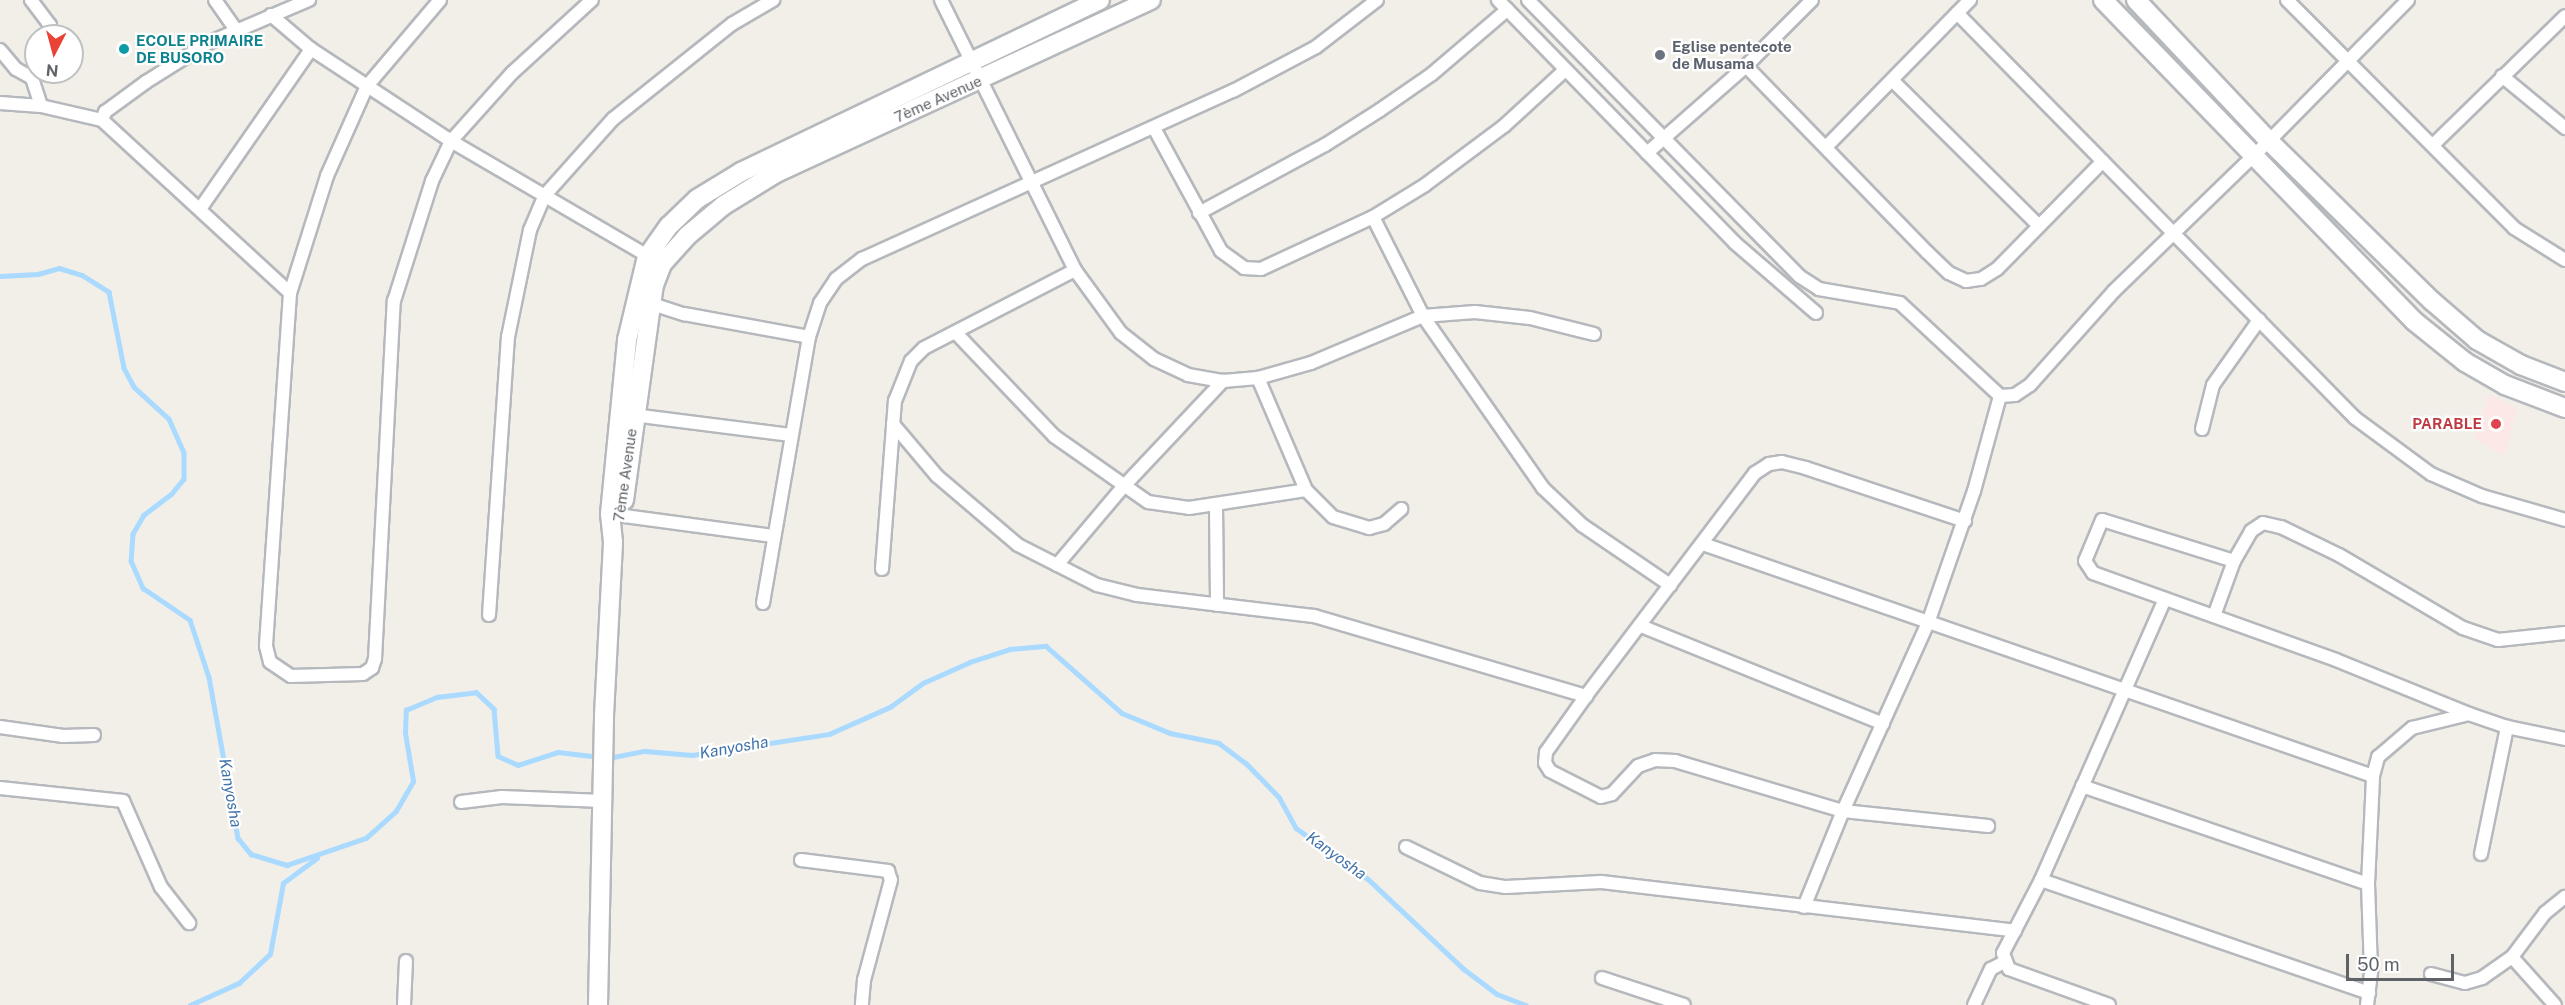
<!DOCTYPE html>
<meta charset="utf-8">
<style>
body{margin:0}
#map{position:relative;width:2565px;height:1005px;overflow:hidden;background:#f1efe8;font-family:"Public Sans",sans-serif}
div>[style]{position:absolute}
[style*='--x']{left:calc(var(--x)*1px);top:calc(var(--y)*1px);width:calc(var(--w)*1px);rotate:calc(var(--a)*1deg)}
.medical>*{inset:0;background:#fce8e6}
.stream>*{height:4.5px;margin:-2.25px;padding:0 2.25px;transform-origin:2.25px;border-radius:2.25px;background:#aadaff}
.roads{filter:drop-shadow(2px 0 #b5b8bc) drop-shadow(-2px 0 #b5b8bc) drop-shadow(0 2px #b5b8bc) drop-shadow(0 -2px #b5b8bc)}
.street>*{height:12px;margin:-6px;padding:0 6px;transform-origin:6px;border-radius:6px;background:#fff}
.secondary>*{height:18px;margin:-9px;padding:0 9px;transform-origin:9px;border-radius:9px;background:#fff}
.dots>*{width:16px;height:16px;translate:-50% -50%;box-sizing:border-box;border:3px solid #fff;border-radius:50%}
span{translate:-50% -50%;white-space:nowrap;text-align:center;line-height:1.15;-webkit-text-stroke:4.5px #fff;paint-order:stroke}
.culture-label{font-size:15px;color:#0d838f;font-weight:700}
.left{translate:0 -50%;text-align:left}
.worship-label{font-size:15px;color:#5b616d;font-weight:700}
.street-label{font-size:15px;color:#5f6368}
.health-label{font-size:15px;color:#be3a42;font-weight:700}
.right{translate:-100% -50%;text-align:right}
.water-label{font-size:16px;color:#4174aa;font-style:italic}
.north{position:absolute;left:24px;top:24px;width:60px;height:60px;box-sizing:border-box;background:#fff;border:2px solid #bfc1c3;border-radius:50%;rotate:186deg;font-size:16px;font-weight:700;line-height:24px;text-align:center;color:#5f6368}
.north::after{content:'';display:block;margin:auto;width:21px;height:27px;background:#ea4335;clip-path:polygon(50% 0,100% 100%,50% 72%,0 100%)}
.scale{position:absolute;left:2346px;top:954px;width:108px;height:27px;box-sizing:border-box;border:3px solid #5f6368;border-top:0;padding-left:8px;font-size:18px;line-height:21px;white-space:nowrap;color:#5f6368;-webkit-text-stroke:4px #fff;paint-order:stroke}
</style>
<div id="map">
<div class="medical">
<i style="clip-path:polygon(2489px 394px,2517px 409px,2505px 456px,2474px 439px)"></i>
</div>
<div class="stream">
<i style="--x:0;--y:276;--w:38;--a:-3"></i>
<i style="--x:38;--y:274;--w:22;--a:-16"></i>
<i style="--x:59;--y:268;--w:24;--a:17"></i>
<i style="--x:82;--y:275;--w:32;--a:32"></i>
<i style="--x:109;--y:292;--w:77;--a:78.8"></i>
<i style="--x:124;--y:368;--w:21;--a:62"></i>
<i style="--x:134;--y:387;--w:47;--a:42.4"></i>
<i style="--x:169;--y:419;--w:37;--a:66"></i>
<i style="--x:184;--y:453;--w:26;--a:90"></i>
<i style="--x:184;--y:479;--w:19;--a:129"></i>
<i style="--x:172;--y:494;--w:35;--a:143"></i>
<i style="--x:144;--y:515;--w:22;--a:120"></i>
<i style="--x:133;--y:534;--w:27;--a:94"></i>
<i style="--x:131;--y:561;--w:30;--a:66"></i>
<i style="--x:143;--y:588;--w:57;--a:34.2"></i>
<i style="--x:190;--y:620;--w:60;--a:71.6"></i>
<i style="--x:209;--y:677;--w:164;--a:79.8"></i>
<i style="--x:238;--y:838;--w:21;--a:51"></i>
<i style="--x:251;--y:854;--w:38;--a:17"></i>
<i style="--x:287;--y:865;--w:83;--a:-18.9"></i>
<i style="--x:366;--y:838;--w:40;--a:-42"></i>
<i style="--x:396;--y:811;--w:34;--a:-60"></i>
<i style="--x:413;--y:781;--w:49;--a:-99.5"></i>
<i style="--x:405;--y:733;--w:23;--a:-88"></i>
<i style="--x:406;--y:710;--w:34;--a:-23"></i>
<i style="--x:437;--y:697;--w:39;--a:-7"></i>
<i style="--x:476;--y:692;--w:25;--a:43"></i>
<i style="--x:494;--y:709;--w:47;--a:85.1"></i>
<i style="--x:498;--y:756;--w:22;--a:24"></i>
<i style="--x:518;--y:765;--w:42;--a:-18"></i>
<i style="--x:558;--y:752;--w:42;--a:6.8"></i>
<i style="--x:608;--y:758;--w:38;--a:-11"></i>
<i style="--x:645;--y:751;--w:47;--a:4.9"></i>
<i style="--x:692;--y:755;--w:139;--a:-8.7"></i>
<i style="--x:829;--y:734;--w:67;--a:-23.9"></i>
<i style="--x:890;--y:707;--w:41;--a:-36"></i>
<i style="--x:923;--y:683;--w:51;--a:-24.1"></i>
<i style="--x:970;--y:662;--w:42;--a:-18"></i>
<i style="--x:1010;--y:649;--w:36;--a:-5"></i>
<i style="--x:1046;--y:646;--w:101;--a:41.4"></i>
<i style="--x:1122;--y:713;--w:52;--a:22.6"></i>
<i style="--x:1170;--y:733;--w:50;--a:11.5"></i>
<i style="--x:1219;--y:743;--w:34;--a:37"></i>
<i style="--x:1246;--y:763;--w:47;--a:45.9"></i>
<i style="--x:1279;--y:797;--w:35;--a:61"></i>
<i style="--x:1296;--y:828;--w:88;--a:35.3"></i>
<i style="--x:1368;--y:879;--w:132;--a:43.2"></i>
<i style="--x:1464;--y:969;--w:41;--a:37.1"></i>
<i style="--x:1497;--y:994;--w:31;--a:21"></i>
<i style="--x:190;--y:1005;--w:54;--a:-24.2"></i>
<i style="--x:239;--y:983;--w:42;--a:-43.1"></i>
<i style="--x:270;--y:954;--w:72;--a:-79.6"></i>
<i style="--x:283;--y:883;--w:42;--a:-36.3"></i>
</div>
<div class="roads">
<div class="street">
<i style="--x:31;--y:0;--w:31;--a:53"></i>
<i style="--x:50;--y:25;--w:11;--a:90"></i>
<i style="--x:215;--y:0;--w:37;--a:55"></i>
<i style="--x:440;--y:0;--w:113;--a:130.3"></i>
<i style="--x:367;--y:86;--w:98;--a:114"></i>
<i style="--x:327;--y:176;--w:123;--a:107.5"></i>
<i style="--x:290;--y:293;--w:354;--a:93.9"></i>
<i style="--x:266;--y:646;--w:16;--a:76"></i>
<i style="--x:270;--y:662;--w:25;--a:34"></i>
<i style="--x:291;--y:676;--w:72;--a:-1.6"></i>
<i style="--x:363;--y:674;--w:11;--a:-34"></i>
<i style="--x:372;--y:668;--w:9;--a:-72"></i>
<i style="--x:375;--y:659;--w:359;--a:-87"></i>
<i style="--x:394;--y:301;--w:126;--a:-72.4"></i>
<i style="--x:432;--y:181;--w:44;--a:-64.6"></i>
<i style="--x:451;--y:141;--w:91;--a:-48.1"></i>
<i style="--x:512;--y:73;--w:108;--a:-42.4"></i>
<i style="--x:941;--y:0;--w:301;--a:63.6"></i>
<i style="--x:1075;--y:270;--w:78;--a:53.9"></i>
<i style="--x:1121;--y:333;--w:42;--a:38.2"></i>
<i style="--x:1154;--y:359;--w:38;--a:25"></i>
<i style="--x:1188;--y:375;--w:36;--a:10"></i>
<i style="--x:1223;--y:381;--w:35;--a:-5"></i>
<i style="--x:1258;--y:378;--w:55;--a:-15.8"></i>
<i style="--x:1311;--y:363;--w:121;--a:-22.8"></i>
<i style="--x:1423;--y:316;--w:52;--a:-4.4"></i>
<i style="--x:1475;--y:312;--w:55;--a:6.2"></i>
<i style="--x:1530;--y:318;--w:66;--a:14"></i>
<i style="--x:1498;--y:0;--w:339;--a:45.7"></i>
<i style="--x:1735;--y:243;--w:107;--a:40.8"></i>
<i style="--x:1528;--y:0;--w:387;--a:45.5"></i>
<i style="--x:1799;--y:276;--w:24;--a:33"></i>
<i style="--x:1819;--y:289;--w:82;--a:9.8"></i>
<i style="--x:1900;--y:303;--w:137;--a:42.9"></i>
<i style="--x:2000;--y:396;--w:15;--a:-4"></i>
<i style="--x:2015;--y:395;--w:18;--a:-34"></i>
<i style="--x:2030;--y:385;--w:126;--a:-48.2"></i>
<i style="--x:2114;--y:291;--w:216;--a:-44.1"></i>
<i style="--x:2269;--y:141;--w:198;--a:-45.4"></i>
<i style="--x:2287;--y:0;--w:322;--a:45.1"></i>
<i style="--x:2514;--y:228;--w:60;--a:32.1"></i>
<i style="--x:1957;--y:13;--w:568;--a:45.5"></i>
<i style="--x:2355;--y:418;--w:94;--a:36.4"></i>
<i style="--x:2431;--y:474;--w:56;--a:23.3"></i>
<i style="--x:2482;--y:496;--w:86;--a:16.1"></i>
<i style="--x:271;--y:15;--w:52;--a:40.4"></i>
<i style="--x:311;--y:49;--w:168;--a:33.3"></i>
<i style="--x:451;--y:141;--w:234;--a:30.3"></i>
<i style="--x:0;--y:50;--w:25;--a:50"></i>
<i style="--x:16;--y:69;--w:18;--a:29"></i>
<i style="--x:36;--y:64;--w:15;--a:106"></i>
<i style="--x:32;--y:78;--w:29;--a:72"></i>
<i style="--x:1746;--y:66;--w:260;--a:45.8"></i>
<i style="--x:1927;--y:252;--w:30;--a:44"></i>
<i style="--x:1949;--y:273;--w:19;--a:25"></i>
<i style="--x:1966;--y:281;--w:15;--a:-8"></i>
<i style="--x:1981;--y:279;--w:19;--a:-32"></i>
<i style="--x:1997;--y:269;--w:151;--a:-45.5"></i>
<i style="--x:2502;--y:76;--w:82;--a:39.5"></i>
<i style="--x:1892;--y:80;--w:207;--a:44.8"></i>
<i style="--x:0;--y:103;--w:41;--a:4.2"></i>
<i style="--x:41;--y:106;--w:63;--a:12.9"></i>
<i style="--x:102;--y:120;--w:255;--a:42.6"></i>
<i style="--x:102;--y:120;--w:9;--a:-69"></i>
<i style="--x:105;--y:112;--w:51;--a:-36.2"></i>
<i style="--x:146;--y:82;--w:73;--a:-32.2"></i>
<i style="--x:208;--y:43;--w:110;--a:-23.1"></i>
<i style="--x:1154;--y:128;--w:140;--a:61.4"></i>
<i style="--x:1221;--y:251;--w:29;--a:36"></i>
<i style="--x:1244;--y:268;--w:17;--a:3"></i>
<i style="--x:1261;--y:269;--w:123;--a:-24.9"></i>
<i style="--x:1373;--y:217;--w:61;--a:-31.6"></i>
<i style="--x:1425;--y:185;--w:99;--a:-36.8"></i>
<i style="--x:1504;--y:126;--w:81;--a:-42.5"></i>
<i style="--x:2434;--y:144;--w:183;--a:-44.3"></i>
<i style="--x:1826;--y:147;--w:206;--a:-45.6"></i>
<i style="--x:1647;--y:153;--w:132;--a:-41.3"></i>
<i style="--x:1746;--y:66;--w:93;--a:-45"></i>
<i style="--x:200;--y:209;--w:195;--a:-55.2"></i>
<i style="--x:1199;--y:213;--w:143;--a:-28.4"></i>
<i style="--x:1325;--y:145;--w:65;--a:-32.5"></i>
<i style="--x:1380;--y:110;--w:63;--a:-34.7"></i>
<i style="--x:1432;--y:74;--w:99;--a:-40.5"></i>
<i style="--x:1373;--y:217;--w:111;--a:63.2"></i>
<i style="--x:1423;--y:316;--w:210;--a:55.1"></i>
<i style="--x:1543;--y:488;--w:54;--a:43.5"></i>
<i style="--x:1582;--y:525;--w:107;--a:34.3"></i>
<i style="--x:646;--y:302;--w:40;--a:18"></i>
<i style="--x:684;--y:314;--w:127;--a:10.4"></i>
<i style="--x:956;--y:333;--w:142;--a:46.4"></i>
<i style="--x:1054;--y:436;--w:115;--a:35.1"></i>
<i style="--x:1148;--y:502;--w:41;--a:8.3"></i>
<i style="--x:1189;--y:508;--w:118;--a:-8.7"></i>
<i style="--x:1306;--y:490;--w:38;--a:45"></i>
<i style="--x:1333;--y:517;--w:38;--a:17"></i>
<i style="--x:1369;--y:528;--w:16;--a:-15"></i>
<i style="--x:1384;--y:524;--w:23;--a:-41"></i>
<i style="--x:1258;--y:378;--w:122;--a:66.8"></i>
<i style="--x:633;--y:415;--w:159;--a:7.2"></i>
<i style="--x:893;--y:424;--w:68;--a:49.8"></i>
<i style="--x:937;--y:476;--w:106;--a:40.4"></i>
<i style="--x:1018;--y:545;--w:89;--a:26.9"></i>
<i style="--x:1097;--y:585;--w:41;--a:14"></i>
<i style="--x:1137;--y:595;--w:178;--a:6.8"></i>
<i style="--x:1314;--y:616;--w:284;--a:16.4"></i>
<i style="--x:2202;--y:429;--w:45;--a:-76"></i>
<i style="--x:2213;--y:385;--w:80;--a:-54.7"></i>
<i style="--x:1216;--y:504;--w:101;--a:89.4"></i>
<i style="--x:610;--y:514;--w:164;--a:7.7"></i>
<i style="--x:1965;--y:521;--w:168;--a:-161.6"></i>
<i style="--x:1806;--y:468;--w:25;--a:-166"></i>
<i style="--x:1782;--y:462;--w:13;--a:171"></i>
<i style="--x:1769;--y:464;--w:17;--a:147"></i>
<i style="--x:1755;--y:473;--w:280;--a:127.2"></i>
<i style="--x:1586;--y:696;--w:69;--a:125.5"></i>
<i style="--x:1546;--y:752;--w:11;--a:95"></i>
<i style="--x:1545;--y:763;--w:9;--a:58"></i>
<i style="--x:1550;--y:771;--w:57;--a:27"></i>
<i style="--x:1601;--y:797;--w:11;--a:-15"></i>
<i style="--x:1612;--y:794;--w:38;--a:-47"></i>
<i style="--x:1638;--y:766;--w:18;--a:-19"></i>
<i style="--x:1655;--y:760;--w:20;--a:3"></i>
<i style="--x:1675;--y:761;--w:175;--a:16.6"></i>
<i style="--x:1843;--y:811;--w:146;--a:5.9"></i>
<i style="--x:1703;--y:544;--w:709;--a:19.1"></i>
<i style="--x:2234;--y:561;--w:138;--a:-162.7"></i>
<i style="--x:2102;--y:520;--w:44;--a:112.5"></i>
<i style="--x:2085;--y:561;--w:14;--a:56"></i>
<i style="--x:2093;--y:573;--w:258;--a:19.7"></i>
<i style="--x:2336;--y:660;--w:144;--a:22.1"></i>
<i style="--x:2469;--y:714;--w:40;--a:18.9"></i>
<i style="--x:2507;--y:727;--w:59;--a:11.7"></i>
<i style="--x:1057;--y:565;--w:102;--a:-49.8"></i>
<i style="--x:1123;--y:487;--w:146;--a:-46.7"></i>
<i style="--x:882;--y:569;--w:169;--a:-85.6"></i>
<i style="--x:895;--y:401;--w:43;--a:-68.2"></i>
<i style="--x:911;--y:361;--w:18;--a:-45"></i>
<i style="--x:924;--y:348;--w:170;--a:-27.3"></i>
<i style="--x:763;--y:603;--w:270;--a:-80.2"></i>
<i style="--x:809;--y:337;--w:36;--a:-72"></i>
<i style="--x:820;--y:303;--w:29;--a:-56"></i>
<i style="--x:836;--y:279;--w:33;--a:-38"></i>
<i style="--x:862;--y:259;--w:407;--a:-24.4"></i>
<i style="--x:1233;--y:91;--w:94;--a:-27.9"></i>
<i style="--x:1316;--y:47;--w:77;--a:-37.6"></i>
<i style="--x:489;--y:615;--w:279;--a:-86.1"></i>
<i style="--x:508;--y:337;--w:109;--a:-78.4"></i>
<i style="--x:530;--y:230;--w:38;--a:-67"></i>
<i style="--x:545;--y:195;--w:102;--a:-48.2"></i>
<i style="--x:613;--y:119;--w:152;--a:-38.6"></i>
<i style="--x:732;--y:24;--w:48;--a:-30.3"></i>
<i style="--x:2214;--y:616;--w:59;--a:-70"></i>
<i style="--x:2234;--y:561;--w:34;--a:-60"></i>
<i style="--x:2251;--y:531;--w:14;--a:-34"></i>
<i style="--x:2263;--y:523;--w:18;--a:13"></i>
<i style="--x:2281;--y:527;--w:64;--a:25.8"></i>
<i style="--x:2339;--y:555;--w:144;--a:30.5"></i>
<i style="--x:2463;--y:628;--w:37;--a:19"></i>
<i style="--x:2498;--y:640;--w:67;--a:-6"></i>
<i style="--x:1641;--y:626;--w:261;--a:22"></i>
<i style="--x:0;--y:727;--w:64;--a:8.1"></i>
<i style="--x:63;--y:736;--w:31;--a:-2"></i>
<i style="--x:2082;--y:786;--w:302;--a:18.9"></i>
<i style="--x:0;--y:788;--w:124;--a:6"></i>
<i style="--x:123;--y:801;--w:94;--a:66.2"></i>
<i style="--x:161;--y:887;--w:46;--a:52.1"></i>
<i style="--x:461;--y:802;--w:41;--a:-7"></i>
<i style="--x:502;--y:797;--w:101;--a:2.3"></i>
<i style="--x:1406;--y:847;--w:82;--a:25.9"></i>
<i style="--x:1480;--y:883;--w:26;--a:9"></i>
<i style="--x:1506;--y:887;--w:95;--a:-3"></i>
<i style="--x:1601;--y:882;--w:417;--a:6.7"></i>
<i style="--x:2481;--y:854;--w:130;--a:-78.4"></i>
<i style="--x:801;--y:860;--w:88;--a:7.2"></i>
<i style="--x:888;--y:871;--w:9;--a:72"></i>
<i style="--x:891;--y:880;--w:104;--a:105.1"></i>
<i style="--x:864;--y:980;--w:25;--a:95"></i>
<i style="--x:2041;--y:880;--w:347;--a:19"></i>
<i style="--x:1804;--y:907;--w:104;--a:-67.9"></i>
<i style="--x:1843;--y:811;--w:206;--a:-65.7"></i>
<i style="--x:1928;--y:623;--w:140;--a:-70.8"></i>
<i style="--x:1974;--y:491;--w:98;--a:-74.7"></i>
<i style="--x:2512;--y:957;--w:64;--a:48.1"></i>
<i style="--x:2431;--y:974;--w:35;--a:15"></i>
<i style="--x:2465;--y:983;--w:18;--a:-16"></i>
<i style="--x:2482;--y:978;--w:37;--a:-35"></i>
<i style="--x:2512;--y:957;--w:55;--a:-53.1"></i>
<i style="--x:2545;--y:913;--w:26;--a:-39"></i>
<i style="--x:1602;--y:978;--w:86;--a:18.2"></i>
<i style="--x:404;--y:1005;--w:44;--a:-87.4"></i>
<i style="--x:1974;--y:1005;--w:40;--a:-65"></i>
<i style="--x:1991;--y:969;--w:15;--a:-28"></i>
<i style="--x:2109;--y:1005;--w:106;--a:-160.2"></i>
<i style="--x:2009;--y:969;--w:17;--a:-111"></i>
<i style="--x:2003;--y:953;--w:82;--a:-62.5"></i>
<i style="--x:2041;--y:880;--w:307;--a:-66.2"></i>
<i style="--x:2367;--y:1005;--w:35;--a:-83"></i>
<i style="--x:2371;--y:970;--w:86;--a:-92"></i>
<i style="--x:2368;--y:884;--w:108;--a:-87.3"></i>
<i style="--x:2373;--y:776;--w:20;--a:-75"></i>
<i style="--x:2378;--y:757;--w:45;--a:-40.5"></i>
<i style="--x:2412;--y:728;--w:59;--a:-13.8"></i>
</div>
<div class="secondary">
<i style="--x:2103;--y:0;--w:447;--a:45.9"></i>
<i style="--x:2414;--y:321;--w:65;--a:38.8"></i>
<i style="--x:2465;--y:362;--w:46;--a:29.9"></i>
<i style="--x:2505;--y:385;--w:64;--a:21"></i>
<i style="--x:2136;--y:0;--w:194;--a:46.7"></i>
<i style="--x:2269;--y:141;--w:228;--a:44.5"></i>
<i style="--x:2432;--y:301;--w:60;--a:40.9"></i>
<i style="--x:2477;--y:340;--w:51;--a:29.6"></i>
<i style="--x:2521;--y:365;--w:47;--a:21.1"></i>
<i style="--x:624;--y:500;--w:217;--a:-82.1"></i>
<i style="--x:654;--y:285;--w:22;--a:-69"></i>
<i style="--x:662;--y:264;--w:38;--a:-48"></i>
<i style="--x:687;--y:236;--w:48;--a:-40"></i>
<i style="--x:724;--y:205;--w:61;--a:-31.6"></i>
<i style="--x:776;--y:173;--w:413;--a:-24.8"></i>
<i style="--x:598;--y:1005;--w:290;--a:-88.8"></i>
<i style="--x:604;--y:715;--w:173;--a:-87"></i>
<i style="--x:613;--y:542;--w:28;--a:-96"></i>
<i style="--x:610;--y:514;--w:175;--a:-84.4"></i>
<i style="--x:627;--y:340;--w:85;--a:-76.5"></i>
<i style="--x:647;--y:257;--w:38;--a:-55"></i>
<i style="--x:669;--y:226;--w:39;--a:-44"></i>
<i style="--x:697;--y:199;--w:52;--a:-31.5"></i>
<i style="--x:741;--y:172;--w:398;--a:-25.6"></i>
</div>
</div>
<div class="dots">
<i style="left:124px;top:49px;background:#0f9aa8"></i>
<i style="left:1660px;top:55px;background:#6b7280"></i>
<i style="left:2496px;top:424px;background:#e0444e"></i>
</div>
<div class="culture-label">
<span class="left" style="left:136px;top:49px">ECOLE PRIMAIRE<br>DE BUSORO</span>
</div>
<div class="worship-label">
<span class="left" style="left:1672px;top:55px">Eglise pentecote<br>de Musama</span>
</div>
<div class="street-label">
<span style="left:938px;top:99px;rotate:-24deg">7ème Avenue</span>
<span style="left:625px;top:475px;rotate:-82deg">7ème Avenue</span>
</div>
<div class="health-label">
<span class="right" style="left:2482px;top:424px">PARABLE</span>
</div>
<div class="water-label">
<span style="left:734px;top:748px;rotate:-10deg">Kanyosha</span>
<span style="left:230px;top:793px;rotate:80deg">Kanyosha</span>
<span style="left:1336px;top:856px;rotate:36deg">Kanyosha</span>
</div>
<div class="north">N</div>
<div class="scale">50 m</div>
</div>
